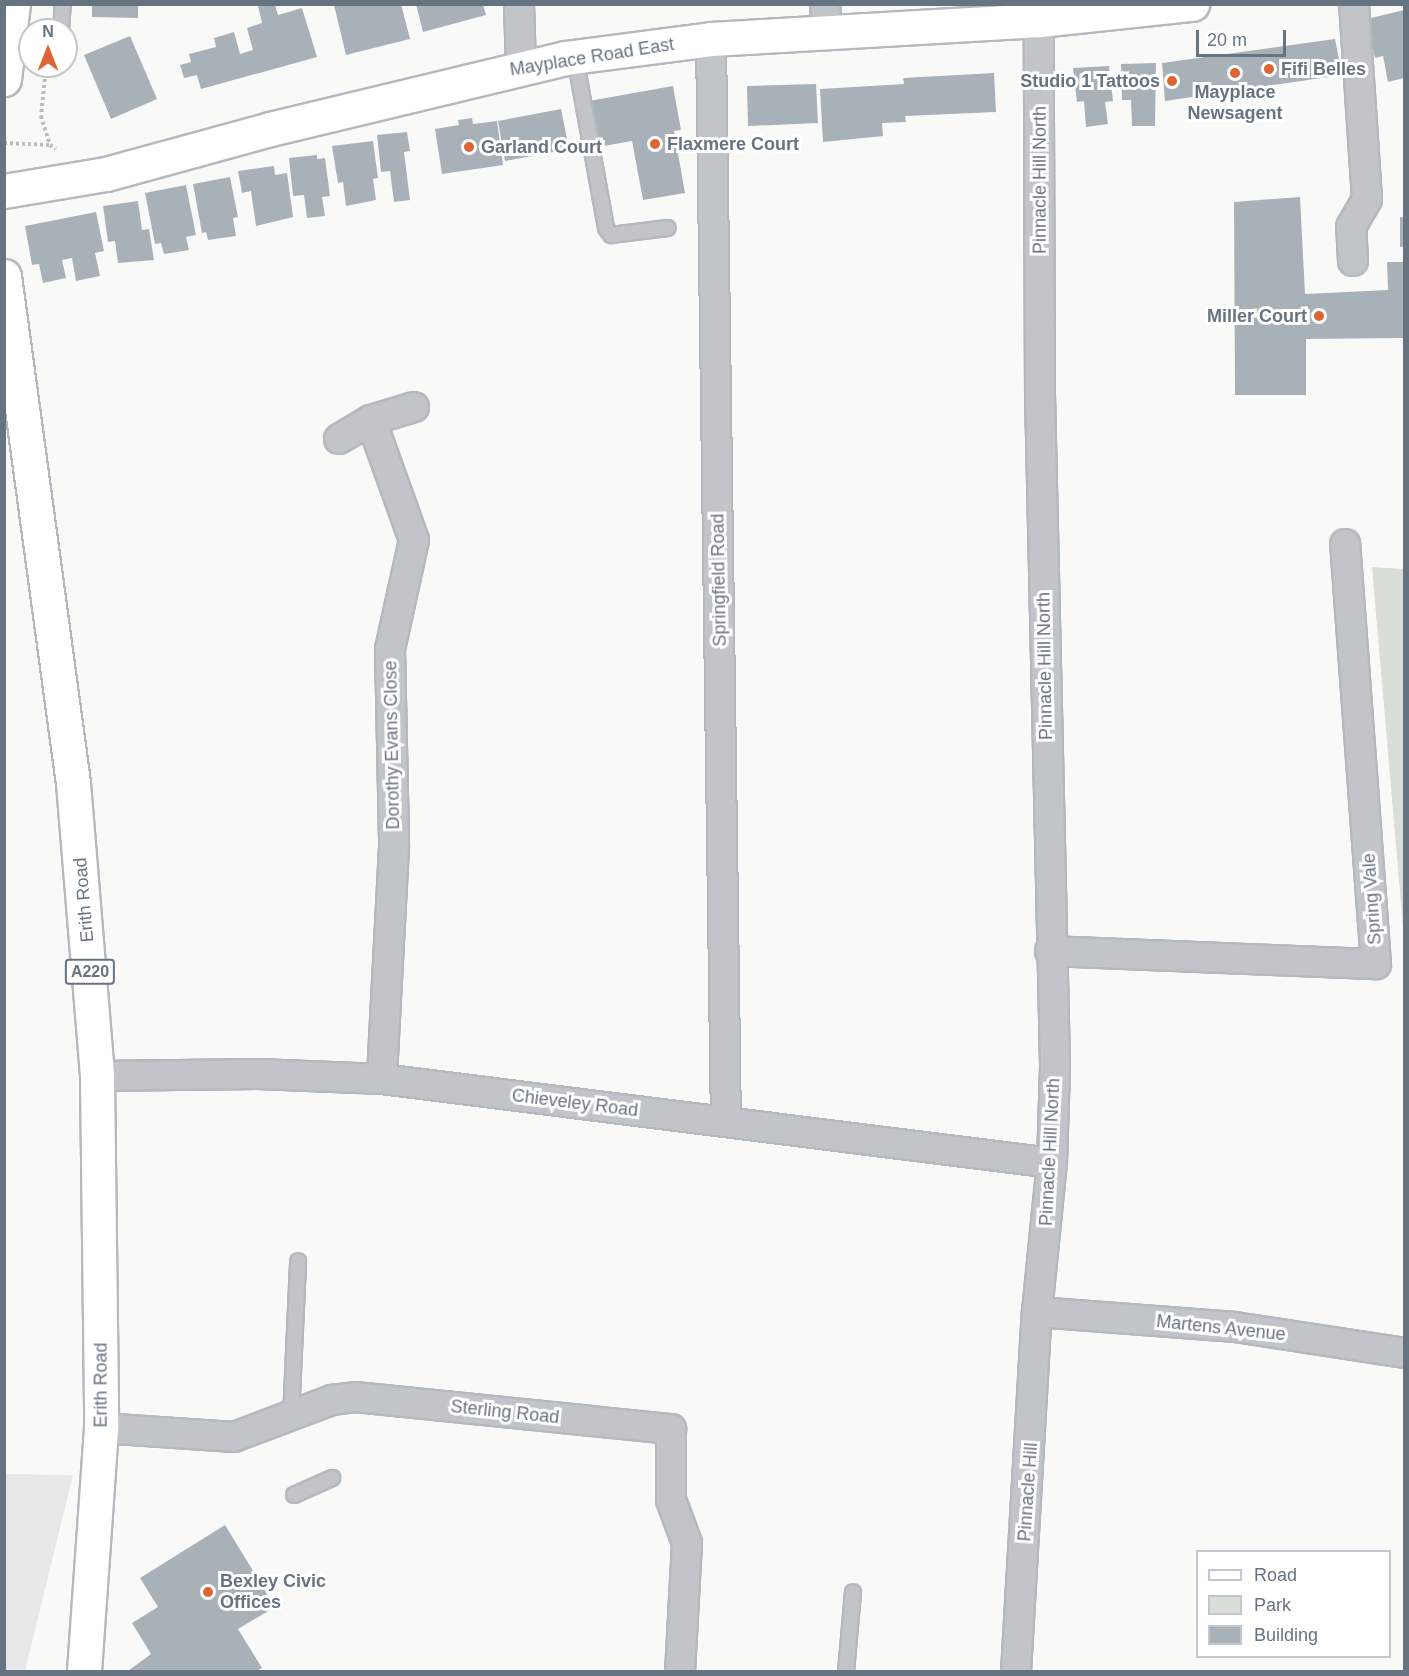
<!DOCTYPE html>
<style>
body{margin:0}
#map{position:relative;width:1409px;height:1676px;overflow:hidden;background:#f9faf8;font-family:Arial,sans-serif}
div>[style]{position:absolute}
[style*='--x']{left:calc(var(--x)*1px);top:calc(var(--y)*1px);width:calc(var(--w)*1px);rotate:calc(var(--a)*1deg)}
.built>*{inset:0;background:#e7e9e9}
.green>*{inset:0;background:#d9ded7}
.building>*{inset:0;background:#a9b1b8}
.path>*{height:4px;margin-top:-2px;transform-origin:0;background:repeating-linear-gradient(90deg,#babdc0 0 3px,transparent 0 6px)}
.roads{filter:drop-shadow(2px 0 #b4b9be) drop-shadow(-2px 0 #b4b9be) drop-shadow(0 2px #b4b9be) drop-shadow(0 -2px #b4b9be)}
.lane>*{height:14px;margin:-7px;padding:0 7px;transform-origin:7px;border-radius:7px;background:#c1c5c9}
.street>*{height:28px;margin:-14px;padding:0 14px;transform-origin:14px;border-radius:14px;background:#c1c5c9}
.secondary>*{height:33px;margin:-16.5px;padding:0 16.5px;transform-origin:16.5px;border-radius:16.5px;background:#fff}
.primary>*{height:33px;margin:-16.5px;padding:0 16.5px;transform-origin:16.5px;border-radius:16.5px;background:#fff}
.dots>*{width:16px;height:16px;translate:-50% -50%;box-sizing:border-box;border:3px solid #fff;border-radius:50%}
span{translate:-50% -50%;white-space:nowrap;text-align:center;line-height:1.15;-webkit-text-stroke:6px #fff;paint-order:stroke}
.shield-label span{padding:2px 4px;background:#fff;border:2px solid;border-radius:4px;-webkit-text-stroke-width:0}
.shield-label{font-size:16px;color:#667481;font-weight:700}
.street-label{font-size:18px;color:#667481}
.poi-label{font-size:18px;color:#667481;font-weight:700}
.left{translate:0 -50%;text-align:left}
.right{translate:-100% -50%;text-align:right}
.frame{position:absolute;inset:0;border:6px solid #667481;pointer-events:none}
.legend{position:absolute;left:1196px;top:1550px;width:195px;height:108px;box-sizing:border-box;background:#fff;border:2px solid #c2c7cd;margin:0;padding:8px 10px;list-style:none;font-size:18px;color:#667481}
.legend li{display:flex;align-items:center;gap:12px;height:30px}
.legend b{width:30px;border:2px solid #c2c7cd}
.north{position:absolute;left:18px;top:18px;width:60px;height:60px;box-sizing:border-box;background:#fff;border:2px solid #c2c7cd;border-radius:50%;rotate:0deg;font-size:16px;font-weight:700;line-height:24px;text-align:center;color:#667481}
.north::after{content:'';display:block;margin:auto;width:21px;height:27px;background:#de6433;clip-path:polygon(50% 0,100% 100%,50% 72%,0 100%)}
.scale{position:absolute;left:1196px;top:30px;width:90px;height:27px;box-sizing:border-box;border:3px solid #667481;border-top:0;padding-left:8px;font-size:18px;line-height:21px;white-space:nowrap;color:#667481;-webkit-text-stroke:4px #fff;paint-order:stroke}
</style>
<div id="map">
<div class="built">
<i style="clip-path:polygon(5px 1474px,73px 1475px,25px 1671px,5px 1671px)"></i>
</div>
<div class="green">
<i style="clip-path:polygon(1372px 567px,1404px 569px,1404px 938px)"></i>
</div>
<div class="building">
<i style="clip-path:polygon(92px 4px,138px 4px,138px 18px,92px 17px)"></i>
<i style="clip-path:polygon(275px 4px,278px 15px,302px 8px,317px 57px,201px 89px,197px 75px,184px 78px,180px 65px,191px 62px,189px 54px,216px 47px,214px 38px,234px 32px,240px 54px,253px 50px,247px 28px,262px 23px,258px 6px)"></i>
<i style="clip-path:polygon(401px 4px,410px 39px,346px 55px,334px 5px)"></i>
<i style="clip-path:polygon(416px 4px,483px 4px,486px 15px,423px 32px)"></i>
<i style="clip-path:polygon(1404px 10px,1404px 78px,1388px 82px,1383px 56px,1375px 58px,1367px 19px)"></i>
<i style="clip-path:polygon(130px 36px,157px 99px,111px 119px,84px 55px)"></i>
<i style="clip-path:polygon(1335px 39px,1342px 75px,1165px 101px,1162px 63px)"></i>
<i style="clip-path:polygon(1156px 63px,1155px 126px,1132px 126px,1131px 100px,1122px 100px,1121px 64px)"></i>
<i style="clip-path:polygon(1109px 66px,1113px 101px,1105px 102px,1108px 124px,1086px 127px,1084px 101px,1077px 102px,1073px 68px)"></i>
<i style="clip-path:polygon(994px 73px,996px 112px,905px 116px,906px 122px,882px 123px,883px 136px,823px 142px,820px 89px,904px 84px,903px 78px)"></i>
<i style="clip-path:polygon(816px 84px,818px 123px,748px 126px,747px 86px)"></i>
<i style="clip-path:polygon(673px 86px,681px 130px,674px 131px,685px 193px,643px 200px,632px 141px,598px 147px,589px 101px)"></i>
<i style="clip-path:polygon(561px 109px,569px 149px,505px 161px,498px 121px)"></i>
<i style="clip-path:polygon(472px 118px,473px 124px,497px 121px,503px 165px,442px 174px,435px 129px,459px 125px,458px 120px)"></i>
<i style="clip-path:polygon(407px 132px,410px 151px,404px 152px,410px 200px,394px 202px,390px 171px,381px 172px,377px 135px)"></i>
<i style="clip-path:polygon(373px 141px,378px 178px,373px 179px,376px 200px,346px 206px,343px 182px,338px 183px,332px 146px)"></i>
<i style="clip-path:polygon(317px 155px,317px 159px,325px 158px,330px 196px,322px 197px,325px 216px,307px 218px,304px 195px,293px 196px,289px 158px)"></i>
<i style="clip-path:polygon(274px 166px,275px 175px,287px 173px,293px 217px,256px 226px,251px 191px,242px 193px,238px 171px)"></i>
<i style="clip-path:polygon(230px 177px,238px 217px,233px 218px,236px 236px,208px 240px,206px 232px,202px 233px,193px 184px)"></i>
<i style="clip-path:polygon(186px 185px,196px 235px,186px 237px,189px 250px,164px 254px,161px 243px,155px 244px,145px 193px)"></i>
<i style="clip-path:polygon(1300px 197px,1305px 294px,1388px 290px,1387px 262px,1404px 262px,1404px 338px,1306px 339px,1306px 395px,1235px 395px,1234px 202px)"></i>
<i style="clip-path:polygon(138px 201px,142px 230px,149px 229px,154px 260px,118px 263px,115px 241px,108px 242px,103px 206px)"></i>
<i style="clip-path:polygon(96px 212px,104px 251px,95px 253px,100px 276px,76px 281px,72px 258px,62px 260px,66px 278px,43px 283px,39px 264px,32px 265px,25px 226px)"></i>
<i style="clip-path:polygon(1400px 217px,1404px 217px,1404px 247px,1400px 247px)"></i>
<i style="clip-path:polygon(225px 1525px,275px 1607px,238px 1629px,262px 1668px,256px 1671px,128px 1671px,151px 1654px,132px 1623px,158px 1607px,140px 1578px)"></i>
</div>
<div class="path">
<i style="--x:46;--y:67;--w:49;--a:95.8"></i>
<i style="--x:41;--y:116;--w:30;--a:73"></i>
<i style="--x:4;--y:143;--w:46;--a:2.5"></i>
<i style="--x:50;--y:145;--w:7;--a:34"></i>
</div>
<div class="roads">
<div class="lane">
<i style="--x:61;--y:30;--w:26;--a:-86"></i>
<i style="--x:8;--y:52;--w:22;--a:3"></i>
<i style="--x:575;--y:57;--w:174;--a:79.7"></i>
<i style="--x:606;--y:228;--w:9;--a:54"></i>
<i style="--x:611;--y:235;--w:57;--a:-7"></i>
<i style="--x:291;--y:1418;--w:157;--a:-87.4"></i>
<i style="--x:294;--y:1495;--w:42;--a:-24.1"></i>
<i style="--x:846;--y:1672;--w:80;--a:-85"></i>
</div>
<div class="street">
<i style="--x:519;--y:4;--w:62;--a:88.2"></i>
<i style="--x:825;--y:4;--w:28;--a:86"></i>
<i style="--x:711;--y:39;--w:1082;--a:89.21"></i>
<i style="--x:1353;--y:261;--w:34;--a:-93"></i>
<i style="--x:1351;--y:227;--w:32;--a:-60"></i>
<i style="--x:1367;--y:199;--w:195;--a:-93.8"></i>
<i style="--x:371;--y:420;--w:45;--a:-16.8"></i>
<i style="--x:339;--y:439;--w:37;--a:-31"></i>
<i style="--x:371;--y:420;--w:127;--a:70.3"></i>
<i style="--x:414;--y:540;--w:112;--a:102.4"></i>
<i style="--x:390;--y:649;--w:198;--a:88.8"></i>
<i style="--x:394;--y:847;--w:232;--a:93"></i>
<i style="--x:1050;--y:951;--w:326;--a:2.3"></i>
<i style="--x:1376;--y:964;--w:421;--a:-94.2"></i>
<i style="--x:97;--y:1076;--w:161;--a:-0.7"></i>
<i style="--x:258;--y:1074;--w:124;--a:2.3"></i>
<i style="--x:382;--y:1079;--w:675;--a:7.15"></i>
<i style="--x:1037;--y:1312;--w:199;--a:4.3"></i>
<i style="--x:1235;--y:1327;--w:171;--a:8.7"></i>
<i style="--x:101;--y:1428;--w:133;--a:3.9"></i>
<i style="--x:234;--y:1437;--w:105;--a:-20.7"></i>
<i style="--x:332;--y:1400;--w:23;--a:-7"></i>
<i style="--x:355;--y:1397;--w:318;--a:5.8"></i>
<i style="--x:671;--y:1429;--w:71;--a:90"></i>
<i style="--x:671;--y:1500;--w:46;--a:69.6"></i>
<i style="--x:687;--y:1543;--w:129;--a:93.1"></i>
<i style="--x:1016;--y:1672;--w:361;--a:-86.7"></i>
<i style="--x:1037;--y:1312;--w:150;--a:-84.3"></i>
<i style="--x:1052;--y:1163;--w:98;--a:-88.2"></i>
<i style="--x:1055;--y:1065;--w:669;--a:-91.28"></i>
<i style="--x:1040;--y:396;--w:376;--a:-90.2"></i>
</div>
<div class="secondary">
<i style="--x:4;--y:191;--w:103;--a:-9.5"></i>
<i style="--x:106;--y:174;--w:170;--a:-15.3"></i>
<i style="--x:270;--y:129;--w:303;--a:-13.5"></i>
<i style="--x:565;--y:58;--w:147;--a:-7.4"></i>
<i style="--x:711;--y:39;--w:329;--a:-3.3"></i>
<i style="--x:1039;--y:20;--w:154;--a:-6"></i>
</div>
<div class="primary">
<i style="--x:4;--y:79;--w:76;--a:-83.2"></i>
<i style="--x:4;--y:276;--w:512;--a:82.25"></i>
<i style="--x:73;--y:783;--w:294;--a:85.3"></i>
<i style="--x:97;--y:1076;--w:352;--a:89.3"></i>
<i style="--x:101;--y:1428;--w:245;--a:94"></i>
</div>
</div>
<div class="dots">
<i style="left:1269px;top:69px;background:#de6433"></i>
<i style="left:1235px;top:73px;background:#de6433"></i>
<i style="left:1172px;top:81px;background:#de6433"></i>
<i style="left:655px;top:144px;background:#de6433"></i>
<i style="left:469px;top:147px;background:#de6433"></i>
<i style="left:1319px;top:316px;background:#de6433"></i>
<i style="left:208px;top:1592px;background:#de6433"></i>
</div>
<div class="shield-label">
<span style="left:90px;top:972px">A220</span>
</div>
<div class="street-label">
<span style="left:592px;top:57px;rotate:-9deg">Mayplace Road East</span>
<span style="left:1040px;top:180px;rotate:-90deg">Pinnacle Hill North</span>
<span style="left:719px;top:580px;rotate:-91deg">Springfield Road</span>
<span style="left:1045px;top:666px;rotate:-91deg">Pinnacle Hill North</span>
<span style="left:392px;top:745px;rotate:-91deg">Dorothy Evans Close</span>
<span style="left:1372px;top:899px;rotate:-94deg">Spring Vale</span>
<span style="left:84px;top:900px;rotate:-95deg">Erith Road</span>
<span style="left:575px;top:1103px;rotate:7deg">Chieveley Road</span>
<span style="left:1050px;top:1152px;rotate:-87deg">Pinnacle Hill North</span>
<span style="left:1221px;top:1328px;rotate:6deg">Martens Avenue</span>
<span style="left:101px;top:1385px;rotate:-90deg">Erith Road</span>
<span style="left:505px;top:1412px;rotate:6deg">Sterling Road</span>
<span style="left:1028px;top:1492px;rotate:-86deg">Pinnacle Hill</span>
</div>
<div class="poi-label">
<span class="left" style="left:1281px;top:69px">Fifi Belles</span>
<span class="right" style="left:1160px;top:81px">Studio 1 Tattoos</span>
<span style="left:1235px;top:103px">Mayplace<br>Newsagent</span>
<span class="left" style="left:667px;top:144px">Flaxmere Court</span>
<span class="left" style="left:481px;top:147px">Garland Court</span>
<span class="right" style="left:1307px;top:316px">Miller Court</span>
<span class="left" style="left:220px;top:1592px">Bexley Civic<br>Offices</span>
</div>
<div class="frame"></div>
<ul class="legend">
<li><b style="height:8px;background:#fff"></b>Road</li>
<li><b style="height:16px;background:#d9ded7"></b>Park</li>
<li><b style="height:16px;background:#a9b1b8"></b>Building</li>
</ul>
<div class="north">N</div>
<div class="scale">20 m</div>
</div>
